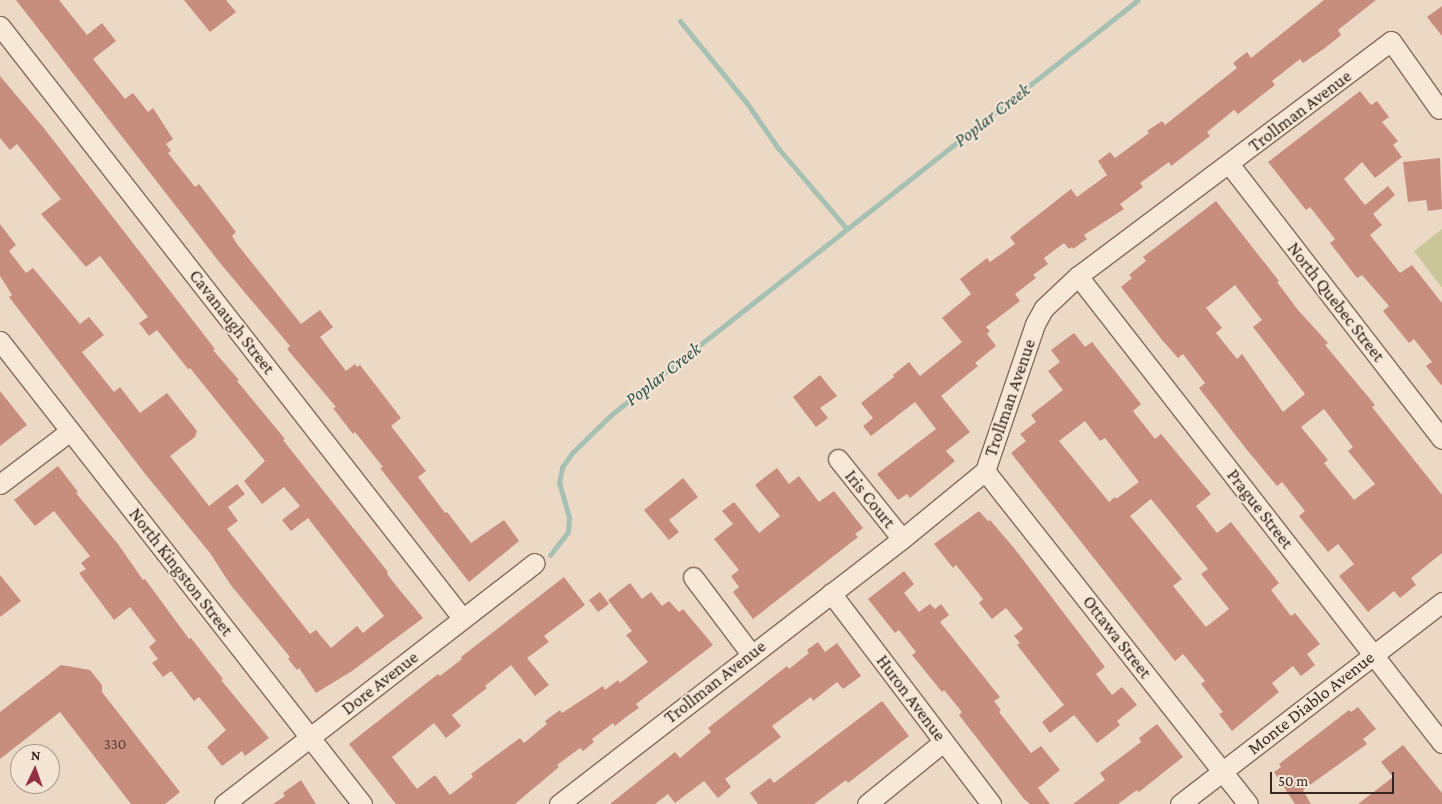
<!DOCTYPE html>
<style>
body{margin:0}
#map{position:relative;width:1442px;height:804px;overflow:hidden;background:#ecd9c5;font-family:"Crimson Pro",serif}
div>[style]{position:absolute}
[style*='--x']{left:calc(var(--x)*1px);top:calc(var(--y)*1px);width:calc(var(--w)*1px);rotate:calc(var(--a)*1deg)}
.green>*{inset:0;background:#cac69a}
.stream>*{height:5px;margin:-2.5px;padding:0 2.5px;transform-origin:2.5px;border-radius:2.5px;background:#a7c0b4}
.building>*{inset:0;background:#c88e7d}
.roads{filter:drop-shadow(1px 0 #866b5c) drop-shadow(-1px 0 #866b5c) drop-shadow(0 1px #866b5c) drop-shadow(0 -1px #866b5c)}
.minor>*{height:19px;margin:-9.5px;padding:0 9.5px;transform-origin:9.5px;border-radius:9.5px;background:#f7e8d8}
span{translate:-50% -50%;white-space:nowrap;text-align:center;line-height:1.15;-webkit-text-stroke:4px #f4e5d5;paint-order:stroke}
.number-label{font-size:15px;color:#5b4036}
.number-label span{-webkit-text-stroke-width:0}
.street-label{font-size:18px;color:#37261f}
.water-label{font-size:19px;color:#2f564c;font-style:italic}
.north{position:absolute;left:10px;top:744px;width:50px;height:50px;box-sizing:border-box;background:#f4e5d5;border:1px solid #a8998c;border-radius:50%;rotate:3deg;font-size:14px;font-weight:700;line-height:20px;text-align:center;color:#37261f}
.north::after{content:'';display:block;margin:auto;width:18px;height:22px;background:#922f42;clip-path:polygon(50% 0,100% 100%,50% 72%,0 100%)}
.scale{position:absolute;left:1270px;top:772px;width:124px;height:22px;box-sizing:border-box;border:2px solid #37261f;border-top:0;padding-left:6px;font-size:15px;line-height:18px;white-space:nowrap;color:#37261f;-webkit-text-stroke:4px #f4e5d5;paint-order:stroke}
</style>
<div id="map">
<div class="green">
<i style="clip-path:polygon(1442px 229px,1442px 288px,1414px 251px)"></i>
</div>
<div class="stream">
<i style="--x:680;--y:21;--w:104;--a:50.8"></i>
<i style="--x:746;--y:102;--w:56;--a:55.2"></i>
<i style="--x:778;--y:148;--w:106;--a:49.6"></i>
<i style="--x:550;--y:555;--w:29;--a:-52"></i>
<i style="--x:568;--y:532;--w:15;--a:-86"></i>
<i style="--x:569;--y:517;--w:35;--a:-106"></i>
<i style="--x:559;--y:483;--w:16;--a:-79"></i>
<i style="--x:562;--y:467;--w:19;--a:-54"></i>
<i style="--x:573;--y:452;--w:54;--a:-44.3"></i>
<i style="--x:612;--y:414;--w:669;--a:-38.21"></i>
</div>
<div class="building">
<i style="clip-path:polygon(16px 0,59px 0,87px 35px,102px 23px,116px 41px,93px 59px,125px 99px,133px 93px,148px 112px,153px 108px,173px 139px,166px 144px,171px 151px,168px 153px,195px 187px,199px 184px,236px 232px,232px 236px,237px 244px,301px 324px,320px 310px,333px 327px,320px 337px,346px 371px,355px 364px,357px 367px,360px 365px,401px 418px,391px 426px,426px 471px,418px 477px,445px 513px,447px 512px,471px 543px,504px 520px,519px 541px,469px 582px,380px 468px,383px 467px,355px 432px,353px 434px,333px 408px,336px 407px,287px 349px,290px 346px,220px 263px)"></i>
<i style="clip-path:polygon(184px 0,226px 0,236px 12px,210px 32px)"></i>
<i style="clip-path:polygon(1324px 0,1376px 0,1338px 30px,1341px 35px,1325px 48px,1303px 63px,1300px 59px,1272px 81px,1275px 85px,1238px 114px,1234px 110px,1207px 132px,1210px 136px,1171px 166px,1169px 162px,1140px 183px,1143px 187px,1120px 204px,1124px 209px,1084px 235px,1087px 239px,1073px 249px,1072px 247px,1069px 249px,1064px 243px,1044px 258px,1048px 264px,1033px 275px,1036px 278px,1015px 294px,1020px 301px,986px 327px,990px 331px,987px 334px,996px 346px,975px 363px,978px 366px,941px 396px,970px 432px,946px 451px,955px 461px,910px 498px,907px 494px,898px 500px,877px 474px,936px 429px,915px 402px,871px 436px,863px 426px,873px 418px,861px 403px,894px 377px,893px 375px,909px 362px,920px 376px,962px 342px,942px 318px,971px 294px,960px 279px,987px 258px,990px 262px,1015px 244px,1010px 237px,1071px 189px,1077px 197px,1107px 175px,1098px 161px,1110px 152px,1115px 158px,1149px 133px,1147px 131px,1162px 121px,1165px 125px,1237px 68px,1233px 63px,1247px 52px,1251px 58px)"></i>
<i style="clip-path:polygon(1442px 6px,1442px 36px,1427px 17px)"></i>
<i style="clip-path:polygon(0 76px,43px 127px,215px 349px,213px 350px,239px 380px,237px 381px,285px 439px,283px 440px,388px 572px,387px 574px,398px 588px,423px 618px,352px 671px,316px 693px,299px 668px,297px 670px,288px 659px,290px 657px,230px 584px,210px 553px,146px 475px,9px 297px,12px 295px,0 276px,0 224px,16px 245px,9px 251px,26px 273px,33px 268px,80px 324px,89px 317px,104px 335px,82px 352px,114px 392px,120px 387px,140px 413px,167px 393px,197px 431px,195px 437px,170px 456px,209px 506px,237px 484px,245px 494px,228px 507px,238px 521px,227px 529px,310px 634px,316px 630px,331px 648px,357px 626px,363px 633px,384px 616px,308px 518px,291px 531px,282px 520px,300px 506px,284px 487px,262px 504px,244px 481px,265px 461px,190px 368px,188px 369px,157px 330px,149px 336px,139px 323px,148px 317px,100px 256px,86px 267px,41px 214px,61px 199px,17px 144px,10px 150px,0 138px)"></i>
<i style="clip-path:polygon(1360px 91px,1371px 105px,1377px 101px,1389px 117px,1382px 122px,1398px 141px,1393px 145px,1402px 157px,1375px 178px,1362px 162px,1344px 179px,1365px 205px,1388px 186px,1395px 195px,1373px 214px,1382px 225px,1370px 235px,1400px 273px,1412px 265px,1442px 303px,1442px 386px,1426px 366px,1432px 362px,1414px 339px,1409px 343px,1383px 311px,1389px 306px,1362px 275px,1357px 278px,1330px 243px,1335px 239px,1310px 207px,1306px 210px,1268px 162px)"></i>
<i style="clip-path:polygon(1440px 158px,1442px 209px,1428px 211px,1426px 200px,1408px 202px,1403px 162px)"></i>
<i style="clip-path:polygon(evenodd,1216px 201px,1279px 281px,1277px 282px,1298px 310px,1328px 343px,1325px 345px,1375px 405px,1372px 407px,1442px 495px,1442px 553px,1411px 578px,1416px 585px,1400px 598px,1394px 591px,1368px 612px,1339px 576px,1354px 564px,1338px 544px,1328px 552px,1299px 516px,1305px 511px,1282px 482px,1277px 486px,1247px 450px,1199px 388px,1205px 383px,1183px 354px,1178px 358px,1162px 340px,1121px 287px,1132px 278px,1129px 275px,1146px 261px,1143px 257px,1216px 201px,1235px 285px,1262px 320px,1253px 327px,1305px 394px,1283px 412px,1242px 354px,1237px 359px,1216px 333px,1222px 328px,1206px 308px,1235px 285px,1216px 201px,1324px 409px,1353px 447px,1348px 451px,1375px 484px,1354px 500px,1324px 463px,1328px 460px,1301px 427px,1324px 409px)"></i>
<i style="clip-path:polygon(evenodd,1074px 333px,1085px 347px,1092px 342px,1141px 404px,1133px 411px,1155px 439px,1161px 434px,1211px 494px,1196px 506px,1217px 533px,1231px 522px,1279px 583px,1271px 590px,1291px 616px,1295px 613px,1320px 644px,1307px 654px,1315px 665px,1301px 676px,1293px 666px,1272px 683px,1279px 692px,1232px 731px,1219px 714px,1223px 712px,1201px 684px,1205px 681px,1183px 654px,1175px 661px,1011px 453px,1026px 441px,1020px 434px,1036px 422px,1031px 415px,1063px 390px,1048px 371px,1060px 362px,1051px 350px,1074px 333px,1085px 421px,1100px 441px,1105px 438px,1139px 482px,1116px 499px,1115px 497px,1109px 502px,1059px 441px,1085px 421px,1074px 333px,1151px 499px,1208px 569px,1201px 574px,1229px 609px,1206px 627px,1173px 586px,1182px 579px,1130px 516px,1151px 499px)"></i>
<i style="clip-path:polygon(820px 375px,837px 396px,820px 408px,828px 418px,816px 427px,793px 397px)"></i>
<i style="clip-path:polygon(0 391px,27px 425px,0 446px)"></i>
<i style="clip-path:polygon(58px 466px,78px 492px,76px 493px,118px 544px,143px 580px,145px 579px,189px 639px,191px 638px,223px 679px,221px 680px,269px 738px,245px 756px,242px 751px,222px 766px,207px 747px,226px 730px,199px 697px,194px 701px,171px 671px,163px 677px,152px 663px,158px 659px,149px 647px,156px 641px,130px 607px,114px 620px,79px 573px,86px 569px,81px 563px,90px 556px,54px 511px,35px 526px,14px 500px)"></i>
<i style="clip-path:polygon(777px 468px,789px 484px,799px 476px,819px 502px,834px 491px,863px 528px,855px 534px,858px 537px,753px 619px,733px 592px,739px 587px,731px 576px,739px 570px,714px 539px,733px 524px,722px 511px,734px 502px,759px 533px,780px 516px,755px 485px)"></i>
<i style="clip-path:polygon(683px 478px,698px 497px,669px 520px,679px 532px,669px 540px,644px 510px)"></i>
<i style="clip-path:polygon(979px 511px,988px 521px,990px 520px,1014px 548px,1105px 667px,1096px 674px,1112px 695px,1122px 687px,1137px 705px,1117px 721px,1120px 725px,1097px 743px,1074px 715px,1050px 733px,1042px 722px,1064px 705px,1017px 645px,1020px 643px,1014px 636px,1023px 629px,1006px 608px,992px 619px,979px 603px,983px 599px,956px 565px,953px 568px,934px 544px)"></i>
<i style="clip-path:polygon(904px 571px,914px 584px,904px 593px,919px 612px,930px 604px,935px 609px,941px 604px,949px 615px,940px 622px,1000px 697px,994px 701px,1001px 710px,999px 712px,1031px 753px,1041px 746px,1060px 770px,1038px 788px,1050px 804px,1030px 804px,1024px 799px,959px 715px,962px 712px,944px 690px,942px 692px,912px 655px,916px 652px,899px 630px,895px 633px,868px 599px)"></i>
<i style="clip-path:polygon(0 575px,21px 601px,0 617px)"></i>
<i style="clip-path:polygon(564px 577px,585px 605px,544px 636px,549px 642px,527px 658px,549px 685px,535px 696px,511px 665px,485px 686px,487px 688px,452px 715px,461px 726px,446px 738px,434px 723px,392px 757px,417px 789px,435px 775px,450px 795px,473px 777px,471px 774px,520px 738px,524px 743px,547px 724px,545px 721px,560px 710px,562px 713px,603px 686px,605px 690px,618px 680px,620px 683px,648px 662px,626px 635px,632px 631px,608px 600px,630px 583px,642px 599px,651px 592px,662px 606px,669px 601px,679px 612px,683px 609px,713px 645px,636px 704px,639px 708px,626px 717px,615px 726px,613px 723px,592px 739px,594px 742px,583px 751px,580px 748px,557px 765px,559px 767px,515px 804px,396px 804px,349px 744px,438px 674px,440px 676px,462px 659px,461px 657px)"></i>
<i style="clip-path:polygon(600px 592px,609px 604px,598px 612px,589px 600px)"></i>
<i style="clip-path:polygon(818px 642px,825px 652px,837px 643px,861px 676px,843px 689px,837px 682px,813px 701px,811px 697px,772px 726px,781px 737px,725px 779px,731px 787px,718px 798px,704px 781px,675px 803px,668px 794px,655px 804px,610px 804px,675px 752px,680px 758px,711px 732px,708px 728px,787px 666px,789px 669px,809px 653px,807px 650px)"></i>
<i style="clip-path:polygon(61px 665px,90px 670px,102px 685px,102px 692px,180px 792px,165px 804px,131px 804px,60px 712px,0 759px,0 712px)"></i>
<i style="clip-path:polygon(882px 701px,909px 736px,848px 783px,846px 780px,814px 804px,758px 804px,750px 793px,770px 778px,774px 783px)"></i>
<i style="clip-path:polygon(1358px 707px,1376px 729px,1363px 739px,1367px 744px,1303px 790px,1311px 804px,1295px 804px,1274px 772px,1281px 767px,1279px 764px,1349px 710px,1351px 712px)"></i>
<i style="clip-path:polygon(1157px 724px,1183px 757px,1139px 792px,1137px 790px,1118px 804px,1073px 804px,1105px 780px,1100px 773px,1141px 742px,1139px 738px)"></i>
<i style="clip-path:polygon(1403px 745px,1442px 793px,1442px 804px,1358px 804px,1393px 777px,1381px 762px)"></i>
<i style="clip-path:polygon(301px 780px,316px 804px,273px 804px,285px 796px,283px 793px)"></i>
</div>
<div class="roads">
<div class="minor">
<i style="--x:0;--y:26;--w:752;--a:52.02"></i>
<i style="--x:1230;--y:165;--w:346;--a:52.3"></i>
<i style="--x:1078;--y:276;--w:592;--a:52.07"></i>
<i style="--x:0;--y:341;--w:588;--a:51.98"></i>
<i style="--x:838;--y:459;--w:102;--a:51.3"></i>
<i style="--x:985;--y:471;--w:424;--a:51.7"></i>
<i style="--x:0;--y:484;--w:88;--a:-37.1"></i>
<i style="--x:693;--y:577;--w:96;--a:53"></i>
<i style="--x:831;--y:593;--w:265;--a:52.8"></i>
<i style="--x:224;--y:804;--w:393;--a:-37.8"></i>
<i style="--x:559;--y:804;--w:433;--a:-37.7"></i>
<i style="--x:902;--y:539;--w:107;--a:-39.3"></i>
<i style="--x:985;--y:471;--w:155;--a:-71.2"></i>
<i style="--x:1035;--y:324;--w:18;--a:-61"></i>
<i style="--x:1044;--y:308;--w:47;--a:-43.3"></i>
<i style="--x:1078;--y:276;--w:391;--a:-36.9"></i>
<i style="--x:1391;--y:41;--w:83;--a:54.8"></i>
<i style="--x:867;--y:804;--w:98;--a:-39.2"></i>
<i style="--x:1180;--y:804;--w:331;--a:-37.6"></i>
</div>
</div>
<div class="number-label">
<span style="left:115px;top:745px">330</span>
</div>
<div class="street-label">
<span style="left:1300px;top:111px;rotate:-37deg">Trollman Avenue</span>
<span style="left:1336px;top:302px;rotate:52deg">North Quebec Street</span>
<span style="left:232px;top:322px;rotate:52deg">Cavanaugh Street</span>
<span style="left:1010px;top:398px;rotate:-71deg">Trollman Avenue</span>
<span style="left:870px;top:499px;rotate:51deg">Iris Court</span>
<span style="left:1260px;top:509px;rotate:52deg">Prague Street</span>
<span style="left:181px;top:572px;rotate:52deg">North Kingston Street</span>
<span style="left:1117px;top:637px;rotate:52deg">Ottawa Street</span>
<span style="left:715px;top:682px;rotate:-38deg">Trollman Avenue</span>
<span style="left:380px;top:683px;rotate:-38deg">Dore Avenue</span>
<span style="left:911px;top:698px;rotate:53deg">Huron Avenue</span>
<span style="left:1311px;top:703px;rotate:-38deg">Monte Diablo Avenue</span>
</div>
<div class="water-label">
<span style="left:992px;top:115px;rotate:-38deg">Poplar Creek</span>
<span style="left:663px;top:374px;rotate:-38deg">Poplar Creek</span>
</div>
<div class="north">N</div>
<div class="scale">50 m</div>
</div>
